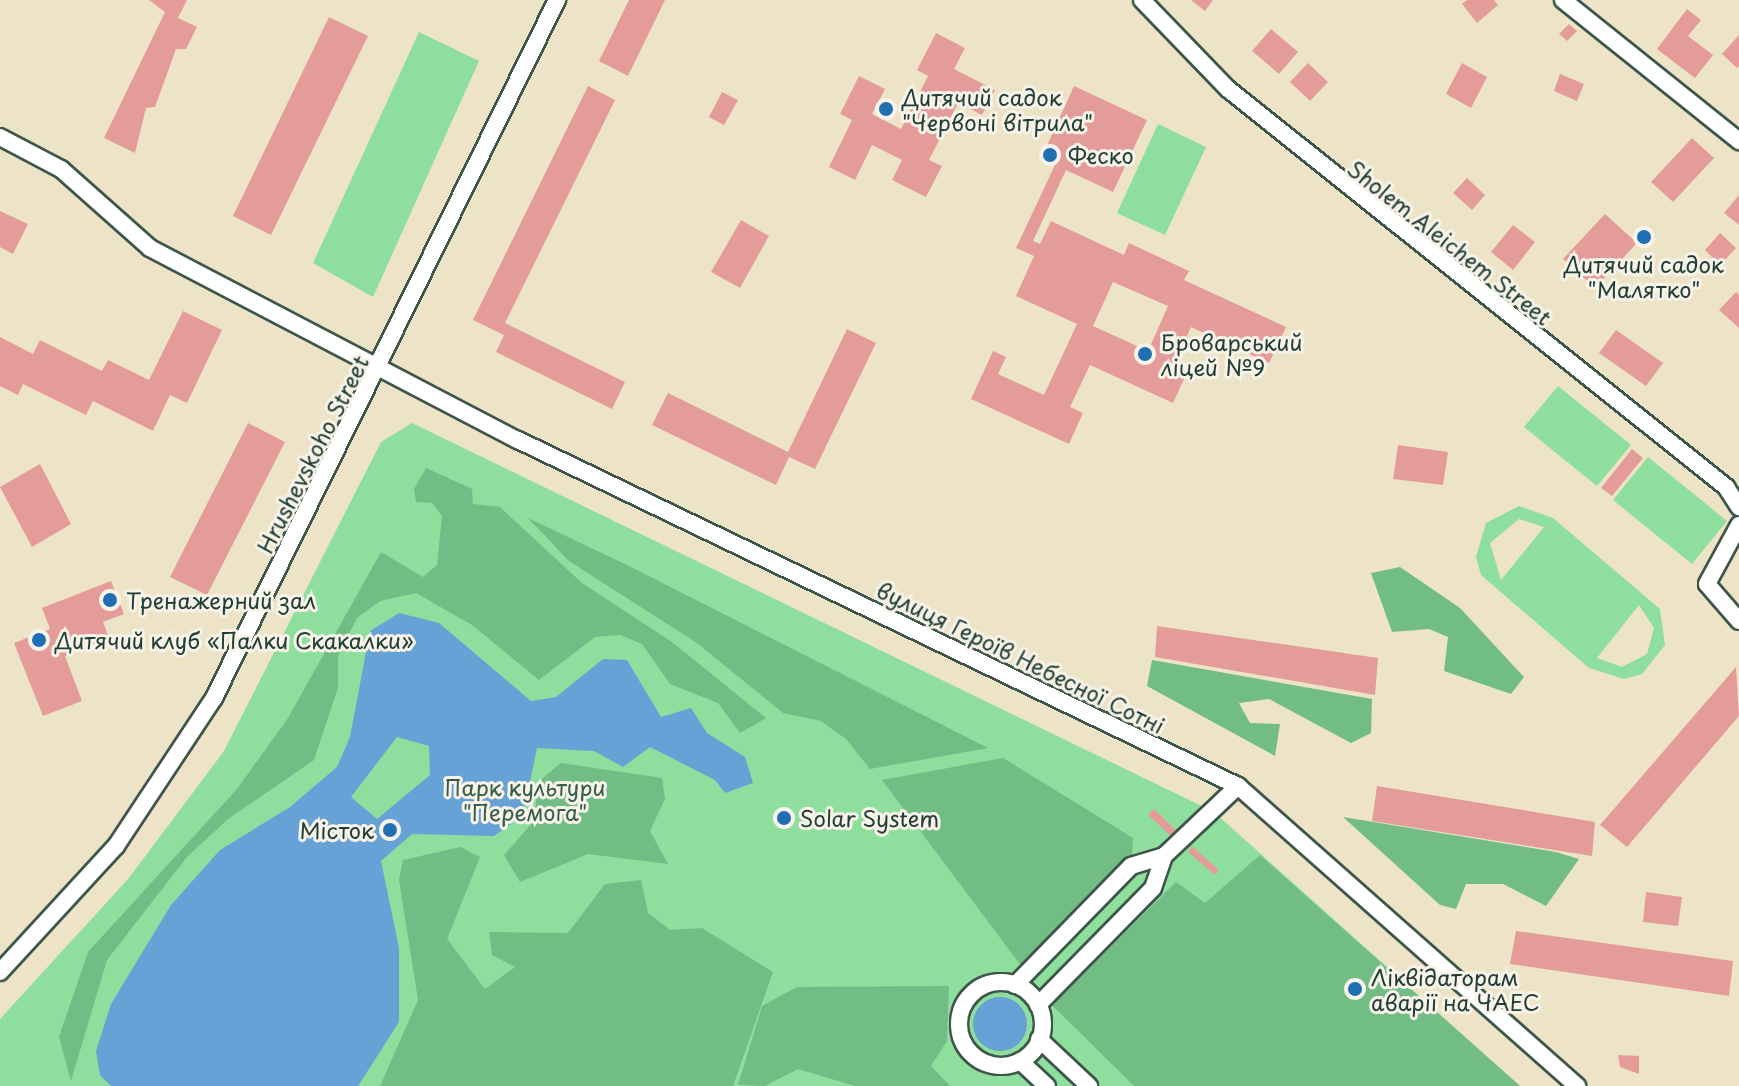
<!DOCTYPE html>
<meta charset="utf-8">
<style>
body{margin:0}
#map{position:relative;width:1739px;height:1086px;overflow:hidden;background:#ede4c7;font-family:"Playpen Sans",sans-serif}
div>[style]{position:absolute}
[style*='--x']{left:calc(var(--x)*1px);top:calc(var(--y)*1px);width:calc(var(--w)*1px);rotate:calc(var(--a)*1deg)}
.green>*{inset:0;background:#8ede9e}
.forest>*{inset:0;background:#72bd85}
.water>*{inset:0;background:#66a2d6}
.round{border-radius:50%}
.building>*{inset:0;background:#e49c9a}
.roads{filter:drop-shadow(2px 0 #3e564a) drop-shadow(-2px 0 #3e564a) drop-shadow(0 2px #3e564a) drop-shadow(0 -2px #3e564a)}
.street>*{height:16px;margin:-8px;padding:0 8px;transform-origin:8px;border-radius:8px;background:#fff}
.street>.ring{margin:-8px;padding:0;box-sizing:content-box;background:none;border:16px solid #fff;border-radius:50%}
.dots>*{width:22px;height:22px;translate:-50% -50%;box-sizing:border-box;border:4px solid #f7f3e8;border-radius:50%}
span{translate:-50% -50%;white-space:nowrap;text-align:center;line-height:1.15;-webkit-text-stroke:6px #f7f3e8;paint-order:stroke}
.poi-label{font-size:22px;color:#1f3d34}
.left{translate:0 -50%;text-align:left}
.right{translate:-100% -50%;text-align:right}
.street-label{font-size:22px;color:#1f3d34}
.park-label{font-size:22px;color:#355d49}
</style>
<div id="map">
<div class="green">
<i style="clip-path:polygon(419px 32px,479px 61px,373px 297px,313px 263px)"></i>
<i style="clip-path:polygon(1158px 124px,1206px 147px,1165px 235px,1117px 213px)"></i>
<i style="clip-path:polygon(1558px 386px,1631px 445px,1597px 486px,1524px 427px)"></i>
<i style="clip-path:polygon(412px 423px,1214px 812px,1520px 1086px,0 1086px,0 1019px,129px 878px,224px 751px,381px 442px)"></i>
<i style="clip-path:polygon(1648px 457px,1727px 521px,1692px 564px,1613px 500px)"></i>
<i style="clip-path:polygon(evenodd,1519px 506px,1553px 518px,1660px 609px,1665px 645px,1642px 674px,1624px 679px,1589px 668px,1481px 575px,1476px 557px,1486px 523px,1519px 506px,1519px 519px,1544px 527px,1501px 580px,1490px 543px,1519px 519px,1519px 506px,1639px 605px,1654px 628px,1647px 654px,1622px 667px,1597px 658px,1639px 605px)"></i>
</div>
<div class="forest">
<i style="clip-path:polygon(426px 468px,472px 489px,473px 504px,500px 507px,582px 583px,672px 642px,766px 718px,740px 733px,718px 703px,670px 684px,642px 644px,620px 635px,595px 637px,539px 680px,472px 625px,416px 593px,380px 601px,357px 618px,338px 656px,338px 688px,314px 760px,228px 819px,187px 857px,107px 960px,71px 1081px,59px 1037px,88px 952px,237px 789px,288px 718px,381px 552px,423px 577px,437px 565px,442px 516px,432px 503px,416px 502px,414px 489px)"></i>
<i style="clip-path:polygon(528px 518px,629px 566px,988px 748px,870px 769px,846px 739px,821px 721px,783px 713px,697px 643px,569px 561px)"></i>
<i style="clip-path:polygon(1400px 567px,1460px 608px,1524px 677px,1511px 694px,1444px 671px,1448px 637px,1429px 629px,1392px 632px,1371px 573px)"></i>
<i style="clip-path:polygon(1152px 660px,1372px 699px,1371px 733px,1351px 743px,1269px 699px,1239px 703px,1250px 723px,1280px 724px,1275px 756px,1147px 686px)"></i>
<i style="clip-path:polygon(1003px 758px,1133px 838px,1132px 858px,1022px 967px,882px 780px)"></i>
<i style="clip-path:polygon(561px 763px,662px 778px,665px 799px,650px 831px,668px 864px,588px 854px,520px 882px,504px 855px,534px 821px,538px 782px)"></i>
<i style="clip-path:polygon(1343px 817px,1556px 852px,1579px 859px,1546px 906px,1503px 884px,1466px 884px,1456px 909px,1440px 905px)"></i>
<i style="clip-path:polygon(460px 847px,480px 857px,447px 939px,485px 989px,515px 967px,492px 955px,489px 932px,568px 933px,605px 884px,641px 880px,648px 913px,670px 930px,702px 928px,773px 972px,733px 1086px,380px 1086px,418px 1000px,399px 880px,403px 860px)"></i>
<i style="clip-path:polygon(1260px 855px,1520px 1086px,1134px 1086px,1052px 1005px,1176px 882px,1205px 903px)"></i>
<i style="clip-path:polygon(949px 986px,947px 1041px,931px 1066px,950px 1086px,855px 1086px,798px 1069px,765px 1086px,738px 1085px,762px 1006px,797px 987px)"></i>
</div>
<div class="water">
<i style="clip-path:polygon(evenodd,399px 613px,439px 623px,531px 701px,556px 697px,603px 659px,627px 660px,661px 717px,691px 708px,707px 733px,745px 757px,753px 783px,725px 793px,715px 780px,650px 747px,623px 767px,594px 751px,537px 748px,523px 815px,494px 836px,412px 834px,381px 861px,399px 948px,399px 1022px,358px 1086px,111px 1086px,100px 1075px,96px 1051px,111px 1004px,171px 905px,220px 850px,290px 807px,337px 767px,350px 737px,370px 631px,399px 613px,397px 737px,429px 746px,430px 775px,377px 819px,351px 797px,397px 737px)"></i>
<i class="round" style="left:973px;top:997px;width:54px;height:54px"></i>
</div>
<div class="building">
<i style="clip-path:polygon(149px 0,187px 0,178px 18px,197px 27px,186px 49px,176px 49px,155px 107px,146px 108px,135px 153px,104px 138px,165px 12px)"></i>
<i style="clip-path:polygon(629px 0,665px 0,628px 76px,599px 61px)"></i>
<i style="clip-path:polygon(1191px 0,1213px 0,1205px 11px)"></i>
<i style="clip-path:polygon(1467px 0,1494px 0,1498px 5px,1477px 23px,1462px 4px)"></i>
<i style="clip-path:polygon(1687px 9px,1701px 20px,1688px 36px,1713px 55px,1695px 78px,1657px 49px)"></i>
<i style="clip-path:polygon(329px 17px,368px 36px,271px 235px,233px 216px)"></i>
<i style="clip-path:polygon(1569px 24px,1577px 31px,1567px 41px,1559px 34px)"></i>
<i style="clip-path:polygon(1271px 29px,1298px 52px,1279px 74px,1252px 51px)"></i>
<i style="clip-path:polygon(936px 33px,965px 48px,954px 69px,995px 90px,982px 115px,958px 103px,929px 160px,942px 166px,926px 197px,892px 180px,902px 160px,872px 145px,855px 180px,829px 167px,852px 120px,840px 114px,859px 76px,885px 89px,872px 114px,901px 129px,928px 76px,917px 70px)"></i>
<i style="clip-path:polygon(1739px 35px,1739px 66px,1737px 68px,1722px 54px)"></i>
<i style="clip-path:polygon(1308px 63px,1328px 82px,1310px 101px,1290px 82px)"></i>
<i style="clip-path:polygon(1462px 63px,1487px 77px,1471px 108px,1446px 94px)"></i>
<i style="clip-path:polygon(1560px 74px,1584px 84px,1577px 101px,1554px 91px)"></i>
<i style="clip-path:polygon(588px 86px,615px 100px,505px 323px,625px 382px,612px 409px,496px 352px,504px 335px,473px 320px)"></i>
<i style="clip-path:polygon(evenodd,1074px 86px,1147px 120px,1113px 192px,1066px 170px,1033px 241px,1040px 244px,1051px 221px,1124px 255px,1129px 243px,1189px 271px,1184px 280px,1286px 327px,1269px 363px,1191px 327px,1175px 362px,1189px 368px,1173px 403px,1090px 365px,1070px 407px,1083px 413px,1069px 444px,971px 399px,993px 351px,1006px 357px,998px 374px,1044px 395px,1077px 324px,1016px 296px,1034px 256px,1016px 248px,1055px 165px,1041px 159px,1074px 86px,1113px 282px,1168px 306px,1148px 351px,1093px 326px,1113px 282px)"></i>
<i style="clip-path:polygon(722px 92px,738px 100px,724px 125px,709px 117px)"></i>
<i style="clip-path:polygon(1692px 138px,1714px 158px,1673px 202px,1651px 182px)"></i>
<i style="clip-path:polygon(1467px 178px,1485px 195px,1472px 210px,1453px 193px)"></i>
<i style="clip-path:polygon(1739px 195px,1739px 225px,1724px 213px)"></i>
<i style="clip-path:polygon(0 211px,28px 224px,13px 254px,0 247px)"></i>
<i style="clip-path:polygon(1605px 214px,1637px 243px,1595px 288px,1563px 259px)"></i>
<i style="clip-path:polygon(741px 220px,769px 236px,740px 288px,711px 272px)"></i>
<i style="clip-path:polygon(1513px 225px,1535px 242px,1513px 270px,1491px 252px)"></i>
<i style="clip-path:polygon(1720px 233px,1736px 248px,1720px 265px,1705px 250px)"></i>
<i style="clip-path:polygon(1736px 292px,1739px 295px,1739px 328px,1719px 310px)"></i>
<i style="clip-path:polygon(183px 311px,222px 330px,187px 403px,170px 395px,153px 431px,93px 401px,86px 415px,23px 384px,18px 395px,0 386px,0 337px,33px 354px,40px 340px,102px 371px,108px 360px,149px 380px)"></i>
<i style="clip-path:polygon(847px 329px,876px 343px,815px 469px,789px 457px,776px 485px,652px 425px,668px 393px,788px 452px)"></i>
<i style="clip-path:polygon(1616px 330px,1663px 363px,1646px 386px,1599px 353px)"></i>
<i style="clip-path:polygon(248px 423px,285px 442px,207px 595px,170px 577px)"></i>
<i style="clip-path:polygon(1398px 445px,1448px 452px,1443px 485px,1393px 479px)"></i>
<i style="clip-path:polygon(1632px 449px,1643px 458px,1612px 496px,1601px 488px)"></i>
<i style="clip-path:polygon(40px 464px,71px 524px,32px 547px,0 487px)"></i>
<i style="clip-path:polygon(111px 581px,124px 614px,103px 622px,109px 638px,65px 656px,82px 701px,43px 716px,14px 643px,50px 629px,42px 608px)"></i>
<i style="clip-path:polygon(1157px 626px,1378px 658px,1375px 695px,1155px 657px)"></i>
<i style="clip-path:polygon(1736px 667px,1739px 716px,1627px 847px,1600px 825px)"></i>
<i style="clip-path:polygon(1377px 786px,1595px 822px,1592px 856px,1372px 821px)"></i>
<i style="clip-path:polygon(1154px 809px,1177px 831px,1172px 837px,1148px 815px)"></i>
<i style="clip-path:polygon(1192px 846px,1219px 870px,1215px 875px,1188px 852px)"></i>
<i style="clip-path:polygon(1646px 892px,1682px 897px,1678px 926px,1643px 922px)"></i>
<i style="clip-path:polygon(1516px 931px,1733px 961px,1729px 996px,1510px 964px)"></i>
<i style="clip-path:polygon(1618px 1055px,1639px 1056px,1639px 1074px,1620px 1067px)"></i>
</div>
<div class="roads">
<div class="street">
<i style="--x:1142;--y:0;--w:124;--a:46"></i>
<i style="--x:1228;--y:89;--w:638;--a:38.63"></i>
<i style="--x:1726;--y:487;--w:24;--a:57"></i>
<i style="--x:1563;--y:0;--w:226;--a:38.7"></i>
<i style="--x:0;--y:137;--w:69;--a:27.7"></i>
<i style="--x:61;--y:169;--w:119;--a:41.6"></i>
<i style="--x:150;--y:248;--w:415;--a:27.6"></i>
<i style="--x:518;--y:440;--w:799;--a:25.67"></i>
<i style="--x:1238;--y:786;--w:453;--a:41.5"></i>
<i style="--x:1739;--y:525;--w:67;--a:118.5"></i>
<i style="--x:1707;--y:584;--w:49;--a:49.1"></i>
<i style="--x:0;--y:972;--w:171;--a:-47.4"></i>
<i style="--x:116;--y:846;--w:178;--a:-56.5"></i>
<i style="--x:214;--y:698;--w:778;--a:-63.83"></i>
<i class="ring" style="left:959px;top:982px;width:68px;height:68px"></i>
<i style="--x:1015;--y:985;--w:166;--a:-45.7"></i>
<i style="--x:1131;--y:866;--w:34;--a:-17"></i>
<i style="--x:1164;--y:856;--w:102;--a:-43.4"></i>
<i style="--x:1038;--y:1005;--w:164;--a:-45.5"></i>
<i style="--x:1153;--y:888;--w:34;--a:-71"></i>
<i style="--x:1039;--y:1039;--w:69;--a:43.2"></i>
<i style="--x:1020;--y:1061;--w:37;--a:43"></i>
</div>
</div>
<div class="dots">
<i style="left:886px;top:109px;background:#1f6fb2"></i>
<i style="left:1050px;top:155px;background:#1f6fb2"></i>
<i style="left:1644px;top:237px;background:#1f6fb2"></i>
<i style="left:1145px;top:354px;background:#1f6fb2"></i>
<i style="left:110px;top:600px;background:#1f6fb2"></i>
<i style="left:39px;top:640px;background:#1f6fb2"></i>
<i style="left:784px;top:818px;background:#1f6fb2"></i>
<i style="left:390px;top:830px;background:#1f6fb2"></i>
<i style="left:1355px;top:989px;background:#1f6fb2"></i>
</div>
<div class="poi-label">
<span class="left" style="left:902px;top:109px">Дитячий садок<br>"Червоні вітрила"</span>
<span class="left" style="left:1068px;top:155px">Феско</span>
<span style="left:1644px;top:276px">Дитячий садок<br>"Малятко"</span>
<span class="left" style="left:1161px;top:354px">Броварський<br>ліцей №9</span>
<span class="left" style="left:126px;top:600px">Тренажерний зал</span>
<span class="left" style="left:55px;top:640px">Дитячий клуб «Палки Скакалки»</span>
<span class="left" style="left:800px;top:818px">Solar System</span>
<span class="right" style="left:374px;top:830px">Місток</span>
<span class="left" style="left:1371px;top:989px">Ліквідаторам<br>аварії на ЧАЕС</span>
</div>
<div class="street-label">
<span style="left:1450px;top:242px;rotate:38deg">Sholem Aleichem Street</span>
<span style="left:312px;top:454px;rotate:-63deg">Hrushevskoho Street</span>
<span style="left:1021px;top:657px;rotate:26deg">вулиця Героїв Небесної Сотні</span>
</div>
<div class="park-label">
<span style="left:525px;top:799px">Парк культури<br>"Перемога"</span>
</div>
</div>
